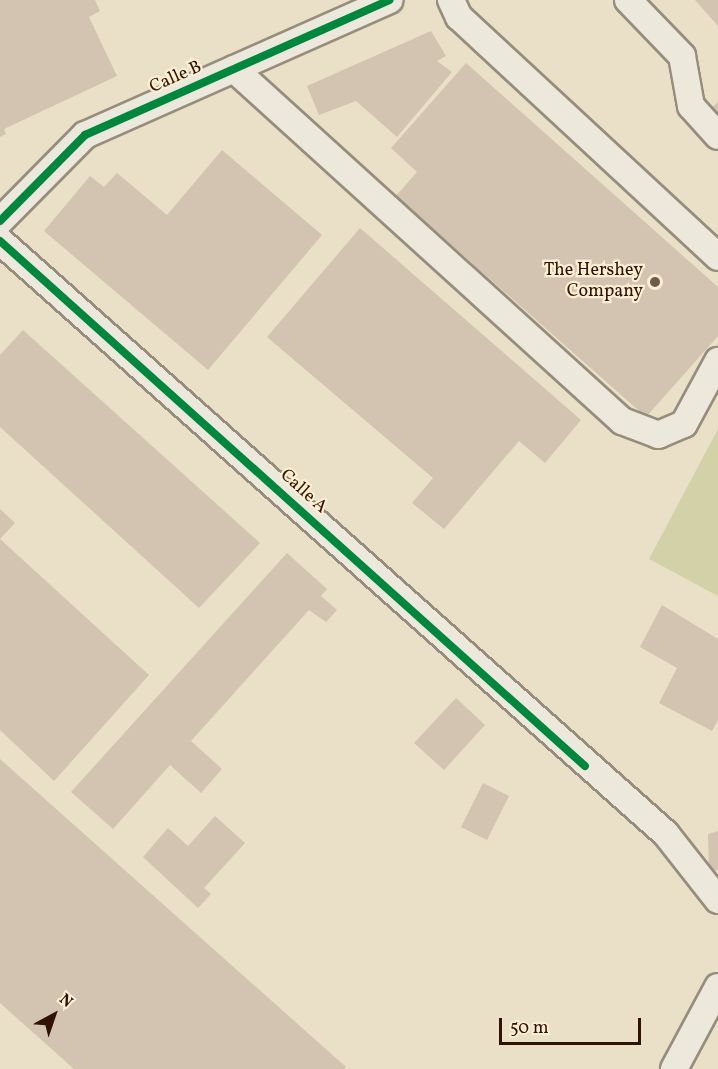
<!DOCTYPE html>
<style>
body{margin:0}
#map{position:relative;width:718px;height:1069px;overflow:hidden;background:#e9e0c7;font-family:Vollkorn,serif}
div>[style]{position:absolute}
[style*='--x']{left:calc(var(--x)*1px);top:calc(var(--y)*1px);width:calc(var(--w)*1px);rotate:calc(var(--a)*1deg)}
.green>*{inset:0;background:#d2d1a8}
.building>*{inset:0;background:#d2c4b0}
.roads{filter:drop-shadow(2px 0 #968d7d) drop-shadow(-2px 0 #968d7d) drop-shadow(0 2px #968d7d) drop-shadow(0 -2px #968d7d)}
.minor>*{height:26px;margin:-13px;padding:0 13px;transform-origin:13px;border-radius:13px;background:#ece8db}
.cycleway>*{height:8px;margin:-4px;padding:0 4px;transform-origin:4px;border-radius:4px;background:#00873e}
.dots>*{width:16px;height:16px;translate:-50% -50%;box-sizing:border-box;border:3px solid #faefd2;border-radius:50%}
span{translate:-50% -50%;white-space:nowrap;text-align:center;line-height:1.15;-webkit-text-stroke:4.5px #faefd2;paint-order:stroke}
.street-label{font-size:18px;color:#311204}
.poi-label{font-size:18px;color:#311204}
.right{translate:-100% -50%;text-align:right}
.north{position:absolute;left:24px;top:985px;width:60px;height:60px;-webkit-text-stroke:4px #faefd2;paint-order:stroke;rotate:40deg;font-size:16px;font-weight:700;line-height:24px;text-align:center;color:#311204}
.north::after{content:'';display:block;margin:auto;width:21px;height:27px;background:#311204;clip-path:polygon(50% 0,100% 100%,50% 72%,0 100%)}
.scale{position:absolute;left:499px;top:1018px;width:142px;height:27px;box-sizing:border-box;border:3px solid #311204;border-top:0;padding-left:8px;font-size:18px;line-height:21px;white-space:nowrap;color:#311204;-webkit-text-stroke:4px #faefd2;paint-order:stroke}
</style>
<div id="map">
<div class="green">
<i style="clip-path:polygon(718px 429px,718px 596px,649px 559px)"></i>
</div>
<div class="building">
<i style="clip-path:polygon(0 0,95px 0,100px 11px,89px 17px,117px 76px,4px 129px,6px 134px,0 137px)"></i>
<i style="clip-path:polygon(695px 0,718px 0,718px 26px)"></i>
<i style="clip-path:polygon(431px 31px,446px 56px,437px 61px,452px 72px,397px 137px,356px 101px,319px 115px,307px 86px)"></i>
<i style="clip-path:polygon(466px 63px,718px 287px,718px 336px,646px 417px,396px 196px,417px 172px,391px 148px)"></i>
<i style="clip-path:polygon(718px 102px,718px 118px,710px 109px)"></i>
<i style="clip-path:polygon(222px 150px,322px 235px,208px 370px,44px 231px,90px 176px,104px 187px,117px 173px,167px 215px)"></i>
<i style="clip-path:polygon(360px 228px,581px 420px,545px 463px,519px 441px,444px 529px,412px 503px,433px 478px,267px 337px)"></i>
<i style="clip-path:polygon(23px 330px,260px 543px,199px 608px,0 427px,0 355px)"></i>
<i style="clip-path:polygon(0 509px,15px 523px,0 539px,149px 675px,54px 781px,0 730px)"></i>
<i style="clip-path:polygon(287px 553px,327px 589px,321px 596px,337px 610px,326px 622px,309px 610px,191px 741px,222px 769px,201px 793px,170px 765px,113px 829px,71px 792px)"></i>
<i style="clip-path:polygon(662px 605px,718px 639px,718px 720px,712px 731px,659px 703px,677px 668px,640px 647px)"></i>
<i style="clip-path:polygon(456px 698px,485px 725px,444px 770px,414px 743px)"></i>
<i style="clip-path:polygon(0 759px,346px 1067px,344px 1069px,74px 1069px,0 1003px)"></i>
<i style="clip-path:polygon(483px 783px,509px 796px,487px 840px,461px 827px)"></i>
<i style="clip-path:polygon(215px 816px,245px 843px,204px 888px,211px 894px,198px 908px,143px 857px,168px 828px,188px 846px)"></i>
<i style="clip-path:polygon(718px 831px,718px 870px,709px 872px,708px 834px)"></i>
</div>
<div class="roads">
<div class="minor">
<i style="--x:451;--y:0;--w:19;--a:65"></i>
<i style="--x:459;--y:17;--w:353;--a:42.8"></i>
<i style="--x:628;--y:0;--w:78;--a:46"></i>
<i style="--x:682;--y:56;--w:51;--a:79.8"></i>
<i style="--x:691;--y:106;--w:40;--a:48"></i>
<i style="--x:234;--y:69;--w:524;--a:42.21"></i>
<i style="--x:622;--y:421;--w:39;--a:21"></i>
<i style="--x:658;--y:435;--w:28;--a:-23"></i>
<i style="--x:684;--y:424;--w:72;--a:-61.6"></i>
<i style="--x:0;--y:221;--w:121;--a:-45.3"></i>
<i style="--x:85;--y:135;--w:333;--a:-23.9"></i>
<i style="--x:0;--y:241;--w:892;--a:41.68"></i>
<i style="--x:666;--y:834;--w:84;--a:51.8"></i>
<i style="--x:674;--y:1069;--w:93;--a:-61.8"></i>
</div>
</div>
<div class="cycleway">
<i style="--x:0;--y:221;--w:121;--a:-45.3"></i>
<i style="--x:85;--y:135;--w:333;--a:-23.9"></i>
<i style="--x:0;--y:241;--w:786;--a:41.91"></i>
</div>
<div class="dots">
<i style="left:655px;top:282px;background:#715a48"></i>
</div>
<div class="street-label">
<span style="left:176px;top:78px;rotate:-24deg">Calle B</span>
<span style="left:303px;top:492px;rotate:42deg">Calle A</span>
</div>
<div class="poi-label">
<span class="right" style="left:643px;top:282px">The Hershey<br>Company</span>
</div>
<div class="north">N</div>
<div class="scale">50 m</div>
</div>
